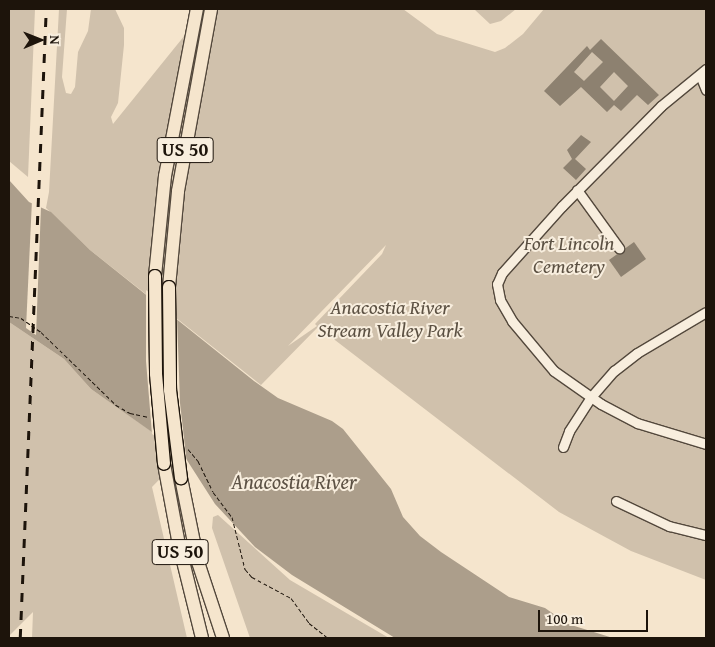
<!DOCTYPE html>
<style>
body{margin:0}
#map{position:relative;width:715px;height:647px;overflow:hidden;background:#f5e5cd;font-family:"Gentium Book Plus",serif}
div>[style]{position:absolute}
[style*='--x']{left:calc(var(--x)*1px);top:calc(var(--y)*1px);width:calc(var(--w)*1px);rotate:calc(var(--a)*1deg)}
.green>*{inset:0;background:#d0c1ac}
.water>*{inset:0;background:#ac9e8b}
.pier>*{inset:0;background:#f5e5cd}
.building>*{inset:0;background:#8d8170}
.path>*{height:1px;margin-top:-0.5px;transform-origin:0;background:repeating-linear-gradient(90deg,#1d140b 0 4px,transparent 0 6.5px)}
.roads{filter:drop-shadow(1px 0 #53483c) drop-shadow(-1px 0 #53483c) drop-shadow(0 1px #53483c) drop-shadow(0 -1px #53483c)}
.minor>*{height:9px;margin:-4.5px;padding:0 4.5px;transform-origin:4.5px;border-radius:4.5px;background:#f8eede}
.highway>*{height:12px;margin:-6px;padding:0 6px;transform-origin:6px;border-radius:6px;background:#f5e5cd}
.rail>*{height:2.5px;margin-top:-1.25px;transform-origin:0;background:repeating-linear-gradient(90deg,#1d140b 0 9px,transparent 0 18px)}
.bridges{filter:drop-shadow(1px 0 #1d140b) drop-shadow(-1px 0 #1d140b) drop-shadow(0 1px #1d140b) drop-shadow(0 -1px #1d140b)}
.highway-bridge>*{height:12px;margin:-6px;padding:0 6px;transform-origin:6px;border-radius:6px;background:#f5e5cd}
span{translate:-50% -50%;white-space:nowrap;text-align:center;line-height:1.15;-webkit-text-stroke:4px #f8eede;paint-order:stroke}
.shield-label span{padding:1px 4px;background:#f8eede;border:1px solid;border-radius:4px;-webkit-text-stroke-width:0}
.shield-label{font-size:19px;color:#1d140b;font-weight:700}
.park-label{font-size:20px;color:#5c5143;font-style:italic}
.water-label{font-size:21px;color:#5d5245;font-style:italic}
.frame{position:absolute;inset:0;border:10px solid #1d140b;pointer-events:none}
.north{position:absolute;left:15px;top:15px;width:50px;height:50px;-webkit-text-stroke:4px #f8eede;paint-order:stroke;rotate:89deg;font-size:14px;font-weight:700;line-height:20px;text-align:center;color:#1d140b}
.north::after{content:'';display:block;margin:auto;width:18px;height:22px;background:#1d140b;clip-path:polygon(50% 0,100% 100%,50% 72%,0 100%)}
.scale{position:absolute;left:538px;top:610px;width:110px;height:22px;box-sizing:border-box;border:2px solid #1d140b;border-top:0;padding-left:6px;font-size:15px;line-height:18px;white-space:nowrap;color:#1d140b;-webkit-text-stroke:4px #f8eede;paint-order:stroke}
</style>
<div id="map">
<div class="green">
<i style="clip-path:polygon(9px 9px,35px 9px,28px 177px,9px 161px)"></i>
<i style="clip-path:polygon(evenodd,59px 9px,67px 9px,62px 77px,66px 93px,71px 94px,75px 87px,78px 52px,88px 31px,91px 9px,115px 9px,124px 28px,124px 45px,118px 103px,111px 117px,113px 124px,206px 9px,403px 9px,437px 34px,495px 52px,505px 48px,523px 34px,544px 9px,706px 9px,706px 580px,631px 551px,559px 512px,318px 327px,261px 385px,90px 250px,46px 208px,49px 192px,59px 9px,386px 245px,382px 254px,315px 324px,317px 326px,288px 346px,386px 245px)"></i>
<i style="clip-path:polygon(474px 9px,516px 9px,501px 21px,490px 24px)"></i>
<i style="clip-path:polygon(9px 322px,64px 359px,91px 389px,184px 454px,152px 487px,187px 638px,32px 638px,33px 612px,9px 636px)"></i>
<i style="clip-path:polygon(218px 515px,290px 580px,389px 638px,250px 638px,212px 528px,213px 517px)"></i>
</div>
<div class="water">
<i style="clip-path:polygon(9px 180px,29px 202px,51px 212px,90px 250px,254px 381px,278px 398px,332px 421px,343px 429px,391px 489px,403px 517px,420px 536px,441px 552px,509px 597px,545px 608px,568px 624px,613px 638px,395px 638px,292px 575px,255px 547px,215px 504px,183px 454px,91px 389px,64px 359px,9px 322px)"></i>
</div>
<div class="pier">
<i style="clip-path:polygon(32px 200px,41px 207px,36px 335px,26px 328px)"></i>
<i style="clip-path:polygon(146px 290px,177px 316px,180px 403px,187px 464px,182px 455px,152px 434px,146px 361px)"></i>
</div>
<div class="building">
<i style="clip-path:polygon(evenodd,601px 39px,659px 95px,648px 105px,637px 95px,621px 111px,614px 105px,607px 112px,581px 87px,560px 106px,544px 91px,587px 46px,590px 50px,601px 39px,592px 52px,603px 62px,584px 81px,574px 72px,592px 52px,601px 39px,614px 72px,628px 86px,614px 101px,600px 87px,614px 72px)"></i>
<i style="clip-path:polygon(581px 135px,591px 142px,575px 159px,586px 169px,576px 180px,563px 168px,572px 159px,567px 150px)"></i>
<i style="clip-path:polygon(634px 242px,646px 259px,621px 277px,609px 260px)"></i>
</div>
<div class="path">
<i style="--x:9;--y:316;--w:12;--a:9"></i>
<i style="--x:21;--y:318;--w:24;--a:35"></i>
<i style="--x:41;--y:332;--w:105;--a:44.2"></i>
<i style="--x:116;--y:405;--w:16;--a:30"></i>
<i style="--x:130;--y:413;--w:19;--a:12"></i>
<i style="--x:188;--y:449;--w:16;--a:50"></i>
<i style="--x:198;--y:461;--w:34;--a:64"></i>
<i style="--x:213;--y:492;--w:31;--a:53"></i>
<i style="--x:232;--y:517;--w:54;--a:76"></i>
<i style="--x:245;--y:569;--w:11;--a:49"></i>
<i style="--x:252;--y:577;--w:44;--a:28.3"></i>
<i style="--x:291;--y:598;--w:31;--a:54"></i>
<i style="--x:309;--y:623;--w:24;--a:38"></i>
</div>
<div class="roads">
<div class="minor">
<i style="--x:706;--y:69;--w:58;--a:140.6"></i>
<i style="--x:661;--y:106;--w:141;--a:134.7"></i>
<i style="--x:562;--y:206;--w:90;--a:131.8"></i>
<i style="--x:502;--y:273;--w:12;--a:114"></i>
<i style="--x:497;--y:284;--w:16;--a:79"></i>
<i style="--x:500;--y:300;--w:24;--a:60"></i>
<i style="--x:512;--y:321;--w:65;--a:50"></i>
<i style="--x:554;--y:371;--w:57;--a:35.1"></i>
<i style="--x:601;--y:404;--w:41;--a:27.8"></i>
<i style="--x:637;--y:423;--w:72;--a:16.9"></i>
<i style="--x:700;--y:75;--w:16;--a:68"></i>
<i style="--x:577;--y:190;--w:72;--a:54.1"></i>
<i style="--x:563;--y:447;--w:17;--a:-69"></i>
<i style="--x:569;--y:431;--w:40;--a:-57.1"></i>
<i style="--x:591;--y:397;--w:35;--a:-49"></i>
<i style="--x:614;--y:371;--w:29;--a:-38"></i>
<i style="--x:637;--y:353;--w:80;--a:-30.7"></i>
<i style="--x:616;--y:501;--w:59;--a:25.3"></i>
<i style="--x:669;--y:526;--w:38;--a:14"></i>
</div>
<div class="highway">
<i style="--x:155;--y:276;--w:100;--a:-84.3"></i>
<i style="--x:165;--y:176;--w:170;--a:-79.2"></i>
<i style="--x:169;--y:287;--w:96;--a:-84.6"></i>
<i style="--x:178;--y:191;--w:185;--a:-79.7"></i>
<i style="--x:164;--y:464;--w:82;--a:79.5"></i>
<i style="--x:179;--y:545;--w:96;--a:76.1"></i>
<i style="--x:181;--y:478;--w:86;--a:78.6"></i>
<i style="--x:198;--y:562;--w:80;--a:71.8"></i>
</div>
</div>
<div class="rail">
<i style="--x:20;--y:638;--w:630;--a:-87.63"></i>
</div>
<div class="bridges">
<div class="highway-bridge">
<i style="--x:155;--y:276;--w:98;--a:89.4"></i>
<i style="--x:156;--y:374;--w:90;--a:84.9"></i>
<i style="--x:169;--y:287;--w:103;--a:89.4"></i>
<i style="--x:170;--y:390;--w:89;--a:82.9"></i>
</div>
</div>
<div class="shield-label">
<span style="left:185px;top:150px">US 50</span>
<span style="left:180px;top:552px">US 50</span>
</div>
<div class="park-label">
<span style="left:569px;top:254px">Fort Lincoln<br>Cemetery</span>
<span style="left:390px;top:318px">Anacostia River<br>Stream Valley Park</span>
</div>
<div class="water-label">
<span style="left:294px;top:482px">Anacostia River</span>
</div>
<div class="frame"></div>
<div class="north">N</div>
<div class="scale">100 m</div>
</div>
